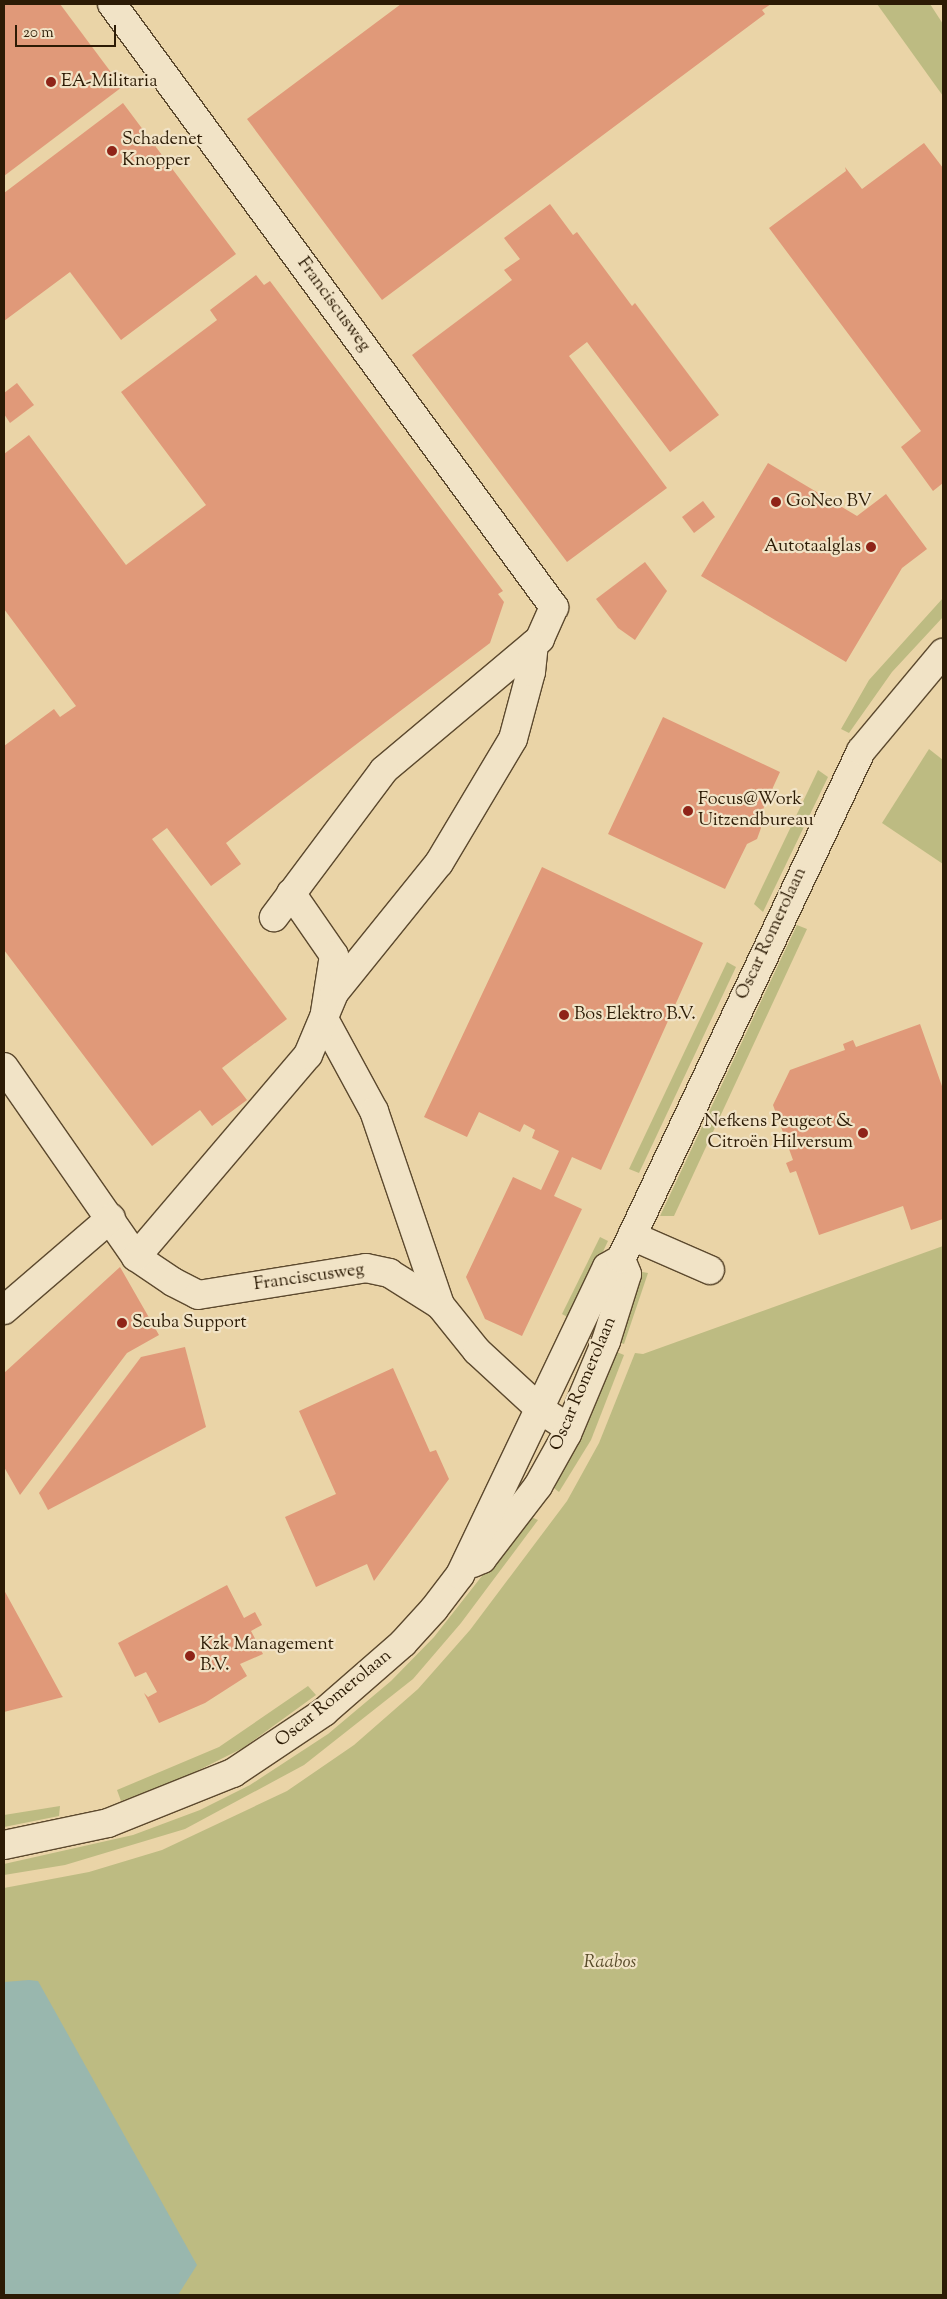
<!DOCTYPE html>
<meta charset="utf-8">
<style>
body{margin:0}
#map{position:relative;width:947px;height:2299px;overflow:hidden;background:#ead4a7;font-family:"Sorts Mill Goudy",serif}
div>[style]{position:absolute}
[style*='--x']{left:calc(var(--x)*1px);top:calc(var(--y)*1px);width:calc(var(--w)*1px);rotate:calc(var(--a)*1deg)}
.green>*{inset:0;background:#bdbb82}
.water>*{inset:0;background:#99b7ae}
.building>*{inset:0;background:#e09979}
.roads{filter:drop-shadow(1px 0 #5c492e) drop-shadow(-1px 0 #5c492e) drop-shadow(0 1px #5c492e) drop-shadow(0 -1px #5c492e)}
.minor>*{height:28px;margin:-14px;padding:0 14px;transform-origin:14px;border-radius:14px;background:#f1e3c6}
.dots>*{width:14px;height:14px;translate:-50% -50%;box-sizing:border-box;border:2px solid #f1e3c6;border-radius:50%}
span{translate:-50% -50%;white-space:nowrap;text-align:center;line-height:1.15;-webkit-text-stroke:4.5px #f1e3c6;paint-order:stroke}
.poi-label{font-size:18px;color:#2c1b05}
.left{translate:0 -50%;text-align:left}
.right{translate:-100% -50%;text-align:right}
.street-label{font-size:18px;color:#2c1b05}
.park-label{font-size:18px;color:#584b2a;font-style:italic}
.frame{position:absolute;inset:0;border:5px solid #2c1b05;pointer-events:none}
.scale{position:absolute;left:15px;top:25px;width:101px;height:22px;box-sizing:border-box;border:2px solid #2c1b05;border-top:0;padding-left:6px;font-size:15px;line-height:18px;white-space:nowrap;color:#2c1b05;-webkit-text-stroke:4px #f1e3c6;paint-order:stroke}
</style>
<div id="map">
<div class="green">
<i style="clip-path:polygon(877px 4px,930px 4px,943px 24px,943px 96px)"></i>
<i style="clip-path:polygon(943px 598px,943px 617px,892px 672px,849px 733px,841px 729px,869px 680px)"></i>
<i style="clip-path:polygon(929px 749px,943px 760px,943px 864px,882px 823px)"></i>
<i style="clip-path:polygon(818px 770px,828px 777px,763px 912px,754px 904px)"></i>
<i style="clip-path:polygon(797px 925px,807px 929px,674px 1216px,660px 1216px)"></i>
<i style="clip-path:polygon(727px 962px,736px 967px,639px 1173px,629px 1169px)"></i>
<i style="clip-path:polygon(600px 1237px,608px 1241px,571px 1319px,562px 1314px)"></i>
<i style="clip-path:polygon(943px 1246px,943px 2295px,4px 2295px,4px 1888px,89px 1872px,162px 1850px,287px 1791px,354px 1745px,418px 1689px,470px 1630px,567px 1501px,599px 1443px,635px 1353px,643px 1354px)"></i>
<i style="clip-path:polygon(637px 1271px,648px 1273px,624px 1344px,615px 1341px)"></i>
<i style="clip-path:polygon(612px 1350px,624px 1355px,591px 1440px,559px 1492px,550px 1485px)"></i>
<i style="clip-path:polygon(529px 1516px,538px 1520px,461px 1623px,413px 1679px,304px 1765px,185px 1829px,65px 1865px,4px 1875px,4px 1864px,133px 1835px,200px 1810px,250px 1785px,328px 1734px,391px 1681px,434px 1637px)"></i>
<i style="clip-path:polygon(308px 1686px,316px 1695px,243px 1748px,173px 1783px,121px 1801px,117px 1790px,219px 1747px)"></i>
<i style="clip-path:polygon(60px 1806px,59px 1816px,4px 1827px,4px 1815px)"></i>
</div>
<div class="water">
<i style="clip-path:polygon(29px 1980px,38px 1981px,197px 2265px,178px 2295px,4px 2295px,4px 1982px)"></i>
</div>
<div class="building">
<i style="clip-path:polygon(4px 4px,60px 4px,122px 87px,4px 176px)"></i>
<i style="clip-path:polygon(401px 4px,771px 4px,762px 10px,765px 14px,382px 300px,247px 119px)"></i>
<i style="clip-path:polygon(123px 103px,236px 254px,121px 340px,70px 272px,4px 321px,4px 193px)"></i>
<i style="clip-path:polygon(924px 143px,943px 168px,943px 483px,933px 491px,901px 447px,921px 431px,769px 228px,846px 171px,845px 167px,862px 189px)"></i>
<i style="clip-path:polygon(550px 204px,573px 235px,577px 232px,632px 306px,635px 303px,719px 415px,670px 452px,587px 342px,569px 356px,667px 488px,567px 562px,412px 355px,512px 280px,504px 270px,520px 259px,504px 238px)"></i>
<i style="clip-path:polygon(256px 275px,264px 285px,270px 281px,503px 591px,498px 594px,504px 602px,490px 643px,226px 843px,241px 864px,211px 886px,167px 828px,152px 839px,287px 1019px,222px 1068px,247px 1100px,212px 1126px,200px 1110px,152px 1146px,4px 950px,4px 746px,54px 709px,60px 717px,76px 706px,4px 609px,4px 454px,29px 435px,126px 565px,206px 505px,121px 392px,217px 320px,210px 310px)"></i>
<i style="clip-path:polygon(17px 383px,34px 405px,10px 423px,4px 414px,4px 393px)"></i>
<i style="clip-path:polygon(768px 463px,857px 516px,886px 494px,927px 549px,902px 568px,846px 662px,701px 576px)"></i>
<i style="clip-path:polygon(703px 501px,715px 517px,694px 533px,682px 517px)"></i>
<i style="clip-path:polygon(645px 562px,667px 591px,635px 640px,618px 628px,596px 599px)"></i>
<i style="clip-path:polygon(663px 717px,780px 772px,759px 818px,761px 828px,757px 839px,747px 844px,725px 889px,608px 834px)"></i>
<i style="clip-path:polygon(542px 867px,703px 943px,601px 1170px,572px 1157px,554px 1196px,582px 1209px,522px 1336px,485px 1319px,466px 1277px,513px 1177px,541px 1190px,559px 1151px,532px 1138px,535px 1130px,524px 1124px,520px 1132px,479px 1112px,467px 1137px,424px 1117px)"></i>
<i style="clip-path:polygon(920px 1024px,943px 1089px,943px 1219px,911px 1230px,903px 1206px,819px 1235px,796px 1171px,790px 1173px,786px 1163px,793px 1160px,773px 1105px,790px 1070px,845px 1050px,843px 1044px,853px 1040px,856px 1047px)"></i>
<i style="clip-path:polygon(120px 1267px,159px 1335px,127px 1353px,20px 1495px,4px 1467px,4px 1373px)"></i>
<i style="clip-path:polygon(185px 1347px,206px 1427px,48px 1510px,39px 1493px,141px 1357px)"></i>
<i style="clip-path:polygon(393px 1368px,430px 1452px,436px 1450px,449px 1479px,374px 1581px,367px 1564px,316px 1587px,285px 1517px,336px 1494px,299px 1411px)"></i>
<i style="clip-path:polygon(227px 1585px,244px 1618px,255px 1612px,262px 1625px,251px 1631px,263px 1654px,240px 1664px,247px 1676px,205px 1703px,159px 1723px,144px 1693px,148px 1697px,157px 1692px,146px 1672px,135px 1677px,118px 1643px)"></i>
<i style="clip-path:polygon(4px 1590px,62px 1696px,63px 1697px,4px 1712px)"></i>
</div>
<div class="roads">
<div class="minor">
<i style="--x:112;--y:4;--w:748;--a:53.76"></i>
<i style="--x:554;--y:607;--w:35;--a:114"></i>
<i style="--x:540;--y:639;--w:204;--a:140"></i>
<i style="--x:384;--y:770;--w:184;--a:126.8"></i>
<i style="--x:291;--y:893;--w:75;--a:55.3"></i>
<i style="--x:334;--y:955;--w:65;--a:98.9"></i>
<i style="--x:324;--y:1019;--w:105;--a:61.5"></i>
<i style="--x:374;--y:1111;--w:205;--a:71.2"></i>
<i style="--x:4;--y:1067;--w:231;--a:55.2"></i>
<i style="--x:136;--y:1257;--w:45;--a:34"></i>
<i style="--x:173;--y:1282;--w:28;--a:27"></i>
<i style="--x:198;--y:1295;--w:170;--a:-9.1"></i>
<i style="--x:366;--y:1268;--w:24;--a:12"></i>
<i style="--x:389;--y:1273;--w:60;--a:32.1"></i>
<i style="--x:440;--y:1305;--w:59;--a:51.2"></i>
<i style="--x:477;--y:1351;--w:87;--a:42.7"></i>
<i style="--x:541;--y:1410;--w:33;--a:33"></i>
<i style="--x:632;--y:1236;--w:85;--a:23.6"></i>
<i style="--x:136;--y:1257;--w:265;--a:-49.6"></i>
<i style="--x:308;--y:1055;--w:67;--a:-67.2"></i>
<i style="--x:334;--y:993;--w:167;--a:-51.1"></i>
<i style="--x:439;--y:863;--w:144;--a:-59.2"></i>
<i style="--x:513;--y:739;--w:69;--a:-75"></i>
<i style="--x:531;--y:672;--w:28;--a:-84"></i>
<i style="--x:4;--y:1310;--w:141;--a:-40.7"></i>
<i style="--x:473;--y:1563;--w:10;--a:-24"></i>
<i style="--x:482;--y:1559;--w:92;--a:-52.5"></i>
<i style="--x:538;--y:1486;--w:60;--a:-60.9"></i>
<i style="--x:567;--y:1434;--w:101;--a:-67.2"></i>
<i style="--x:606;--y:1341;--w:70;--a:-72.6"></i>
<i style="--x:627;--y:1274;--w:16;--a:-112"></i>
<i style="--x:4;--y:1845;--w:106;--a:-11.9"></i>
<i style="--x:108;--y:1823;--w:135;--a:-21.8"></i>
<i style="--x:233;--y:1773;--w:110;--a:-33.8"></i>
<i style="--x:324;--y:1712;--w:105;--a:-41.1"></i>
<i style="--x:403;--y:1643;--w:46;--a:-47.6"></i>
<i style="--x:434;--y:1609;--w:43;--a:-52.6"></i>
<i style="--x:460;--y:1575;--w:341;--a:-64.5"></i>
<i style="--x:607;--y:1267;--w:16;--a:-30"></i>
<i style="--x:621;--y:1259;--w:562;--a:-64.71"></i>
<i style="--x:861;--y:751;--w:128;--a:-50.1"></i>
</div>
</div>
<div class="dots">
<i style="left:51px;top:82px;background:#8f2418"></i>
<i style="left:112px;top:151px;background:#8f2418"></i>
<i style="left:776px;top:502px;background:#8f2418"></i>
<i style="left:871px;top:547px;background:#8f2418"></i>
<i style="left:688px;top:811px;background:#8f2418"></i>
<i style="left:564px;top:1015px;background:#8f2418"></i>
<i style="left:863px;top:1133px;background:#8f2418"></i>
<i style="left:122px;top:1323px;background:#8f2418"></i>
<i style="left:190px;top:1656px;background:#8f2418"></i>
</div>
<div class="poi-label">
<span class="left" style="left:61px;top:82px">EA-Militaria</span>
<span class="left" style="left:122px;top:151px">Schadenet<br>Knopper</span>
<span class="left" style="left:786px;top:502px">GoNeo BV</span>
<span class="right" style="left:861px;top:547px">Autotaalglas</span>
<span class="left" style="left:698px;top:811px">Focus@Work<br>Uitzendbureau</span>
<span class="left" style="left:574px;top:1015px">Bos Elektro B.V.</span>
<span class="right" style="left:853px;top:1133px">Nefkens Peugeot &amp;<br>Citroën Hilversum</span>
<span class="left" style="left:132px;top:1323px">Scuba Support</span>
<span class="left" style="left:200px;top:1656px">Kzk Management<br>B.V.</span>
</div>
<div class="street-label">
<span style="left:333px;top:305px;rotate:54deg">Franciscusweg</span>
<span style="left:772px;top:934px;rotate:-65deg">Oscar Romerolaan</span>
<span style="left:309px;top:1278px;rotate:-8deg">Franciscusweg</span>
<span style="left:584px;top:1384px;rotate:-67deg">Oscar Romerolaan</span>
<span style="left:334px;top:1699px;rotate:-39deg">Oscar Romerolaan</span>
</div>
<div class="park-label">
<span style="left:610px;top:1963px">Raabos</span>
</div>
<div class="frame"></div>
<div class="scale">20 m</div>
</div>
